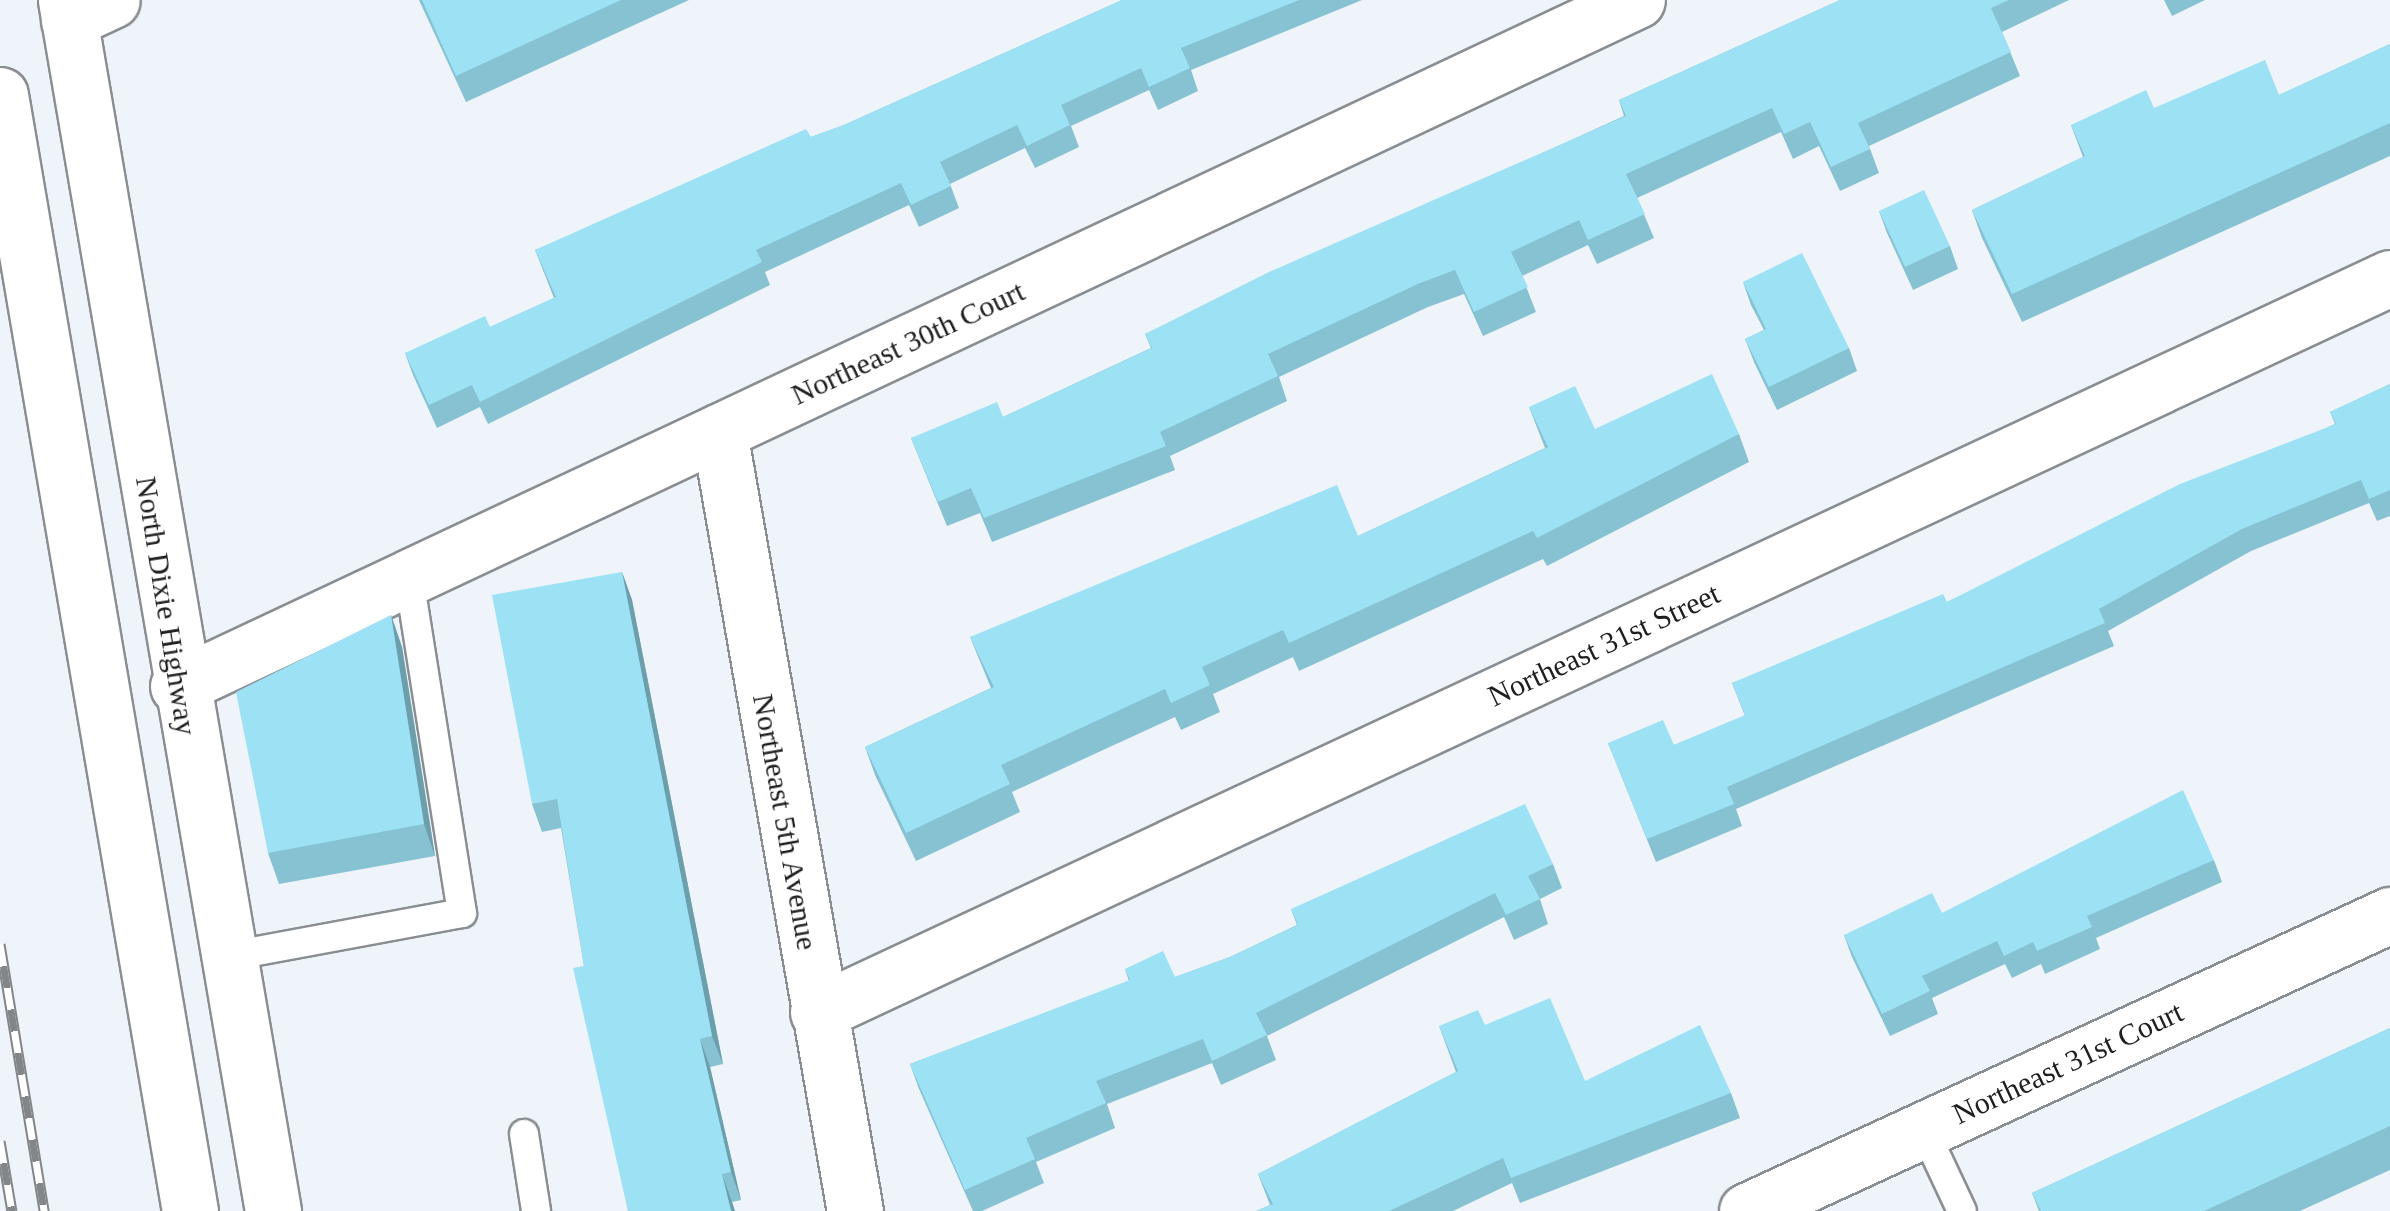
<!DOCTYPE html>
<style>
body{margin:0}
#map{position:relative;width:2390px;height:1211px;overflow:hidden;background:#eef4f9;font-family:"Times New Roman",serif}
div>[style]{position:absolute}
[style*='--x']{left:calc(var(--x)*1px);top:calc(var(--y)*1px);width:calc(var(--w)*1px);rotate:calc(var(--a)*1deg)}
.roads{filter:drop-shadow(2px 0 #898e92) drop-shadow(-2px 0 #898e92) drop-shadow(0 2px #898e92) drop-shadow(0 -2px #898e92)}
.lane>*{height:28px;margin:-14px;padding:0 14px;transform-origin:14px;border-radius:14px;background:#fff}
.street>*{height:55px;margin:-27.5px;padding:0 27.5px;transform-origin:27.5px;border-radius:27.5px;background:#fff}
.secondary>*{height:55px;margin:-27.5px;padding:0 27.5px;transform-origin:27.5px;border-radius:27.5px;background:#fff}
.rail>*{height:11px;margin-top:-5.5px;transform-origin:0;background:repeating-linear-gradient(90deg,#fff 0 22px,#828689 0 44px);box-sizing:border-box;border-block:2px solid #828689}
.wall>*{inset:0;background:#86c2d2}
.shaded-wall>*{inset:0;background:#6d9eab}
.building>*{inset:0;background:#9ce1f4}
span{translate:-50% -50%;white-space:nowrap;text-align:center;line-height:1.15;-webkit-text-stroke:10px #fff;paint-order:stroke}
.street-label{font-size:30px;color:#1c1e1f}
</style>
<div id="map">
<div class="roads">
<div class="lane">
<i style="--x:225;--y:957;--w:241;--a:-10.5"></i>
<i style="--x:462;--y:913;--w:340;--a:-99"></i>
<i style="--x:1924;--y:1130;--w:89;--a:64.9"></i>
<i style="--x:524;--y:1134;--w:78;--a:81.1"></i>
</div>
<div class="street">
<i style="--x:69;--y:20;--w:47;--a:-24.9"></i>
<i style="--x:719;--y:432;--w:791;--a:80.1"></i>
<i style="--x:178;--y:686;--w:1612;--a:-25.18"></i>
<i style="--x:818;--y:1012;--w:1735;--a:-25.03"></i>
<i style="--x:1747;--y:1211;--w:708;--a:-24.72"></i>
</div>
<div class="secondary">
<i style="--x:66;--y:0;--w:1229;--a:80.3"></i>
<i style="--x:0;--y:95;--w:1132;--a:80.34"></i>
</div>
</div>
<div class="rail">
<i style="--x:0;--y:944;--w:271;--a:80.6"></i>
<i style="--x:0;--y:1141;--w:71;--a:80.3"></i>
</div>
<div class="wall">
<i style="clip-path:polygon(419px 0,689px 0,466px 102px)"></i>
<i style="clip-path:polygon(1122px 0,1362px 0,1191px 70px,1198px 91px,1158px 110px,1149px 90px,1071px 126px,1079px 147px,1035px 168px,1025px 148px,950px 184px,959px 208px,919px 227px,909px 205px,765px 272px,770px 285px,488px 424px,480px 407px,437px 428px,413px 375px,405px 353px,490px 327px,554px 298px,535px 250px,811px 137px,844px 125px)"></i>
<i style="clip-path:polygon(1840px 0,2069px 0,2002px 32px,2020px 76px,1869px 146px,1879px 173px,1840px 191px,1819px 146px,1793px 159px,1781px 132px,1637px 198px,1654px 238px,1597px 264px,1588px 245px,1522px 276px,1536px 312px,1483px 336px,1464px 294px,1428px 307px,1279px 377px,1287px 401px,1170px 456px,1175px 470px,992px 542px,980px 513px,947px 526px,911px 438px,1003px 417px,1151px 348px,1145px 334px,1624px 116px,1619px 100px)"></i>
<i style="clip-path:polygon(2164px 0,2205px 0,2172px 16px)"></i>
<i style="clip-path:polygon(2390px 44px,2390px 156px,2022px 322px,1982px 238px,1972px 210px,2083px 157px,2071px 125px,2154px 108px,2279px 95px)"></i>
<i style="clip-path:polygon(1879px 211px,1950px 246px,1958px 269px,1913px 290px,1887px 233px)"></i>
<i style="clip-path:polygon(1743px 282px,1849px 348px,1857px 371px,1777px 410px,1754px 362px,1745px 339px,1764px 330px,1751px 305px)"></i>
<i style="clip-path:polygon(2390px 384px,2390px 516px,2377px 521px,2369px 503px,2251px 551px,2108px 631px,2114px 646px,1736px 809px,1742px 826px,1656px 862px,1608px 743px,1674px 745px,1745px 716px,1732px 683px,1947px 602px,2335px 424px,2330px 412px)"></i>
<i style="clip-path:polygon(1529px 407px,1595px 429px,1739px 434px,1749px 462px,1547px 566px,1543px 559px,1299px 671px,1293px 657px,1213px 694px,1220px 712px,1181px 730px,1175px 717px,1012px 792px,1020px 812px,916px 861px,875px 775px,865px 747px,991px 688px,970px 637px,1358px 536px,1545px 448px)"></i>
<i style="clip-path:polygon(622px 572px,632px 600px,723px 1064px,710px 1067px,741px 1200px,732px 1202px,735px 1211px,628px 1211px,584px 966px,561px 828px,542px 832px,532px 804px)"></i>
<i style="clip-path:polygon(391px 615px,402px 647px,435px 856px,279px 884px,268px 853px)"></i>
<i style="clip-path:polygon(2214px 860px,2222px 882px,2096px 938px,2100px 949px,2045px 974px,2041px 964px,2012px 978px,2005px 964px,1932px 998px,1938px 1014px,1890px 1036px,1852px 957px,1844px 935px,1942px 913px)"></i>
<i style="clip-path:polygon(1553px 864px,1562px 888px,1540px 899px,1548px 924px,1514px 940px,1504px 917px,1267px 1036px,1276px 1060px,1221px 1085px,1212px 1063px,1107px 1104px,1115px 1128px,1036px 1162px,1044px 1183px,982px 1211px,973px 1211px,919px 1089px,910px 1064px,1129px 981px,1125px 969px,1175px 977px,1230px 957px,1297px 925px,1291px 909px)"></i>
<i style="clip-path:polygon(1485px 1025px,1585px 1081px,1731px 1093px,1740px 1118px,1520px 1203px,1512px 1183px,1453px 1211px,1256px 1211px,1270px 1205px,1258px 1174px,1456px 1072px,1439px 1026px)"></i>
<i style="clip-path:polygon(2390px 1028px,2390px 1170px,2300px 1211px,2039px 1211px,2032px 1193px)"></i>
</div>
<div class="shaded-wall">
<i style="clip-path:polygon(622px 572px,632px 600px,723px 1064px,712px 1036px)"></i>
<i style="clip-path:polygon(391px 615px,402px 647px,435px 856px,424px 824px)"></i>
<i style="clip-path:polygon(700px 1039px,710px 1067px,741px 1200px,731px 1172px)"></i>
<i style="clip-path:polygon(722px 1174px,732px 1202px,735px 1211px,731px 1211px)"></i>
</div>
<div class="building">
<i style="clip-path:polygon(422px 0,621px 0,456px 76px)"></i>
<i style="clip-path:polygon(1122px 0,1299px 0,1181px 48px,1190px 68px,1149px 87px,1141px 68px,1061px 105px,1070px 125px,1027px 146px,1017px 125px,940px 162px,951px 186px,911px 205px,901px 183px,756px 250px,762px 262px,480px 402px,472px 385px,429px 405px,405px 353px,485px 316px,490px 327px,556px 297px,535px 250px,806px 129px,811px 137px,844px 125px)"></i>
<i style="clip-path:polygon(1840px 0,2009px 0,1991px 8px,2011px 52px,1858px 123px,1870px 149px,1831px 167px,1810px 122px,1784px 134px,1772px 108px,1626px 174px,1645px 214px,1588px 240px,1579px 220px,1511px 252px,1528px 287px,1474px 312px,1455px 270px,1420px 283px,1268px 354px,1278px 376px,1160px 432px,1166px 446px,984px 518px,971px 488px,938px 502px,911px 438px,997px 402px,1003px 417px,1152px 348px,1145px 334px,1269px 272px,1626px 116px,1619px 100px)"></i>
<i style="clip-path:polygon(2390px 44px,2390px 123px,2012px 294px,1972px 210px,2085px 156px,2071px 125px,2146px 90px,2154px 108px,2265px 60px,2279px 95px)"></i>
<i style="clip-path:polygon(1924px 190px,1950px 246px,1905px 267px,1879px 211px)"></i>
<i style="clip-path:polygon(1802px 253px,1849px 348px,1769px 387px,1745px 339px,1766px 329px,1743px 282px)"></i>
<i style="clip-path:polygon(1712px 374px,1739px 434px,1537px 538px,1533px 531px,1289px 643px,1283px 630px,1202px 667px,1210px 685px,1171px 703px,1165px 689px,1001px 765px,1010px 784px,906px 833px,865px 747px,994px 687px,970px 637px,1337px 485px,1358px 536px,1548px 447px,1529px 407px,1575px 386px,1595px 429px)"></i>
<i style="clip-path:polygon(2390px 384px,2390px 490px,2369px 499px,2361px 480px,2242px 529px,2099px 609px,2105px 623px,1727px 787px,1734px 804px,1647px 839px,1608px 743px,1663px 720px,1674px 745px,1745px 715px,1732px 683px,1943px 594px,1947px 602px,2180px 484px,2336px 424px,2330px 412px)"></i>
<i style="clip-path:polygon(622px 572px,712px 1036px,700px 1039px,731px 1172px,722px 1174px,731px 1211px,628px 1211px,573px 968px,584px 966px,557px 799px,532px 804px,492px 595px)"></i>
<i style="clip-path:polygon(391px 615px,424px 824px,268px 853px,236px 692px)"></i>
<i style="clip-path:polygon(2183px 790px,2214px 860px,2087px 916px,2092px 927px,2037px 951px,2033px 942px,2004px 956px,1997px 941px,1922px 976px,1930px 991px,1882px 1014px,1844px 935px,1932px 893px,1942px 913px)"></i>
<i style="clip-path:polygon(1525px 804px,1553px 864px,1528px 876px,1540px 899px,1506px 915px,1495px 893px,1256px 1013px,1267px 1035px,1212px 1061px,1203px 1039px,1096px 1081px,1106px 1103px,1026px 1138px,1035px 1159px,965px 1190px,910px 1064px,1130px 980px,1125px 969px,1163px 951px,1175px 977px,1230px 957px,1298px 925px,1291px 909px)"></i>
<i style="clip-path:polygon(1550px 998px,1585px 1081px,1700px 1025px,1731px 1093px,1511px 1178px,1503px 1158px,1389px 1211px,1256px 1211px,1273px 1204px,1258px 1174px,1458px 1071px,1439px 1026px,1478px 1010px,1485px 1025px)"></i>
<i style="clip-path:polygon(2390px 1028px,2390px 1126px,2204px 1211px,2041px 1211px,2032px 1193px)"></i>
</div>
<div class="street-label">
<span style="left:908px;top:343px;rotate:-25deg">Northeast 30th Court</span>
<span style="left:166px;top:606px;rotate:81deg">North Dixie Highway</span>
<span style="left:1604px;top:645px;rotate:-25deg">Northeast 31st Street</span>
<span style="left:785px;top:822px;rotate:80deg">Northeast 5th Avenue</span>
<span style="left:2068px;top:1063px;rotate:-25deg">Northeast 31st Court</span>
</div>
</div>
